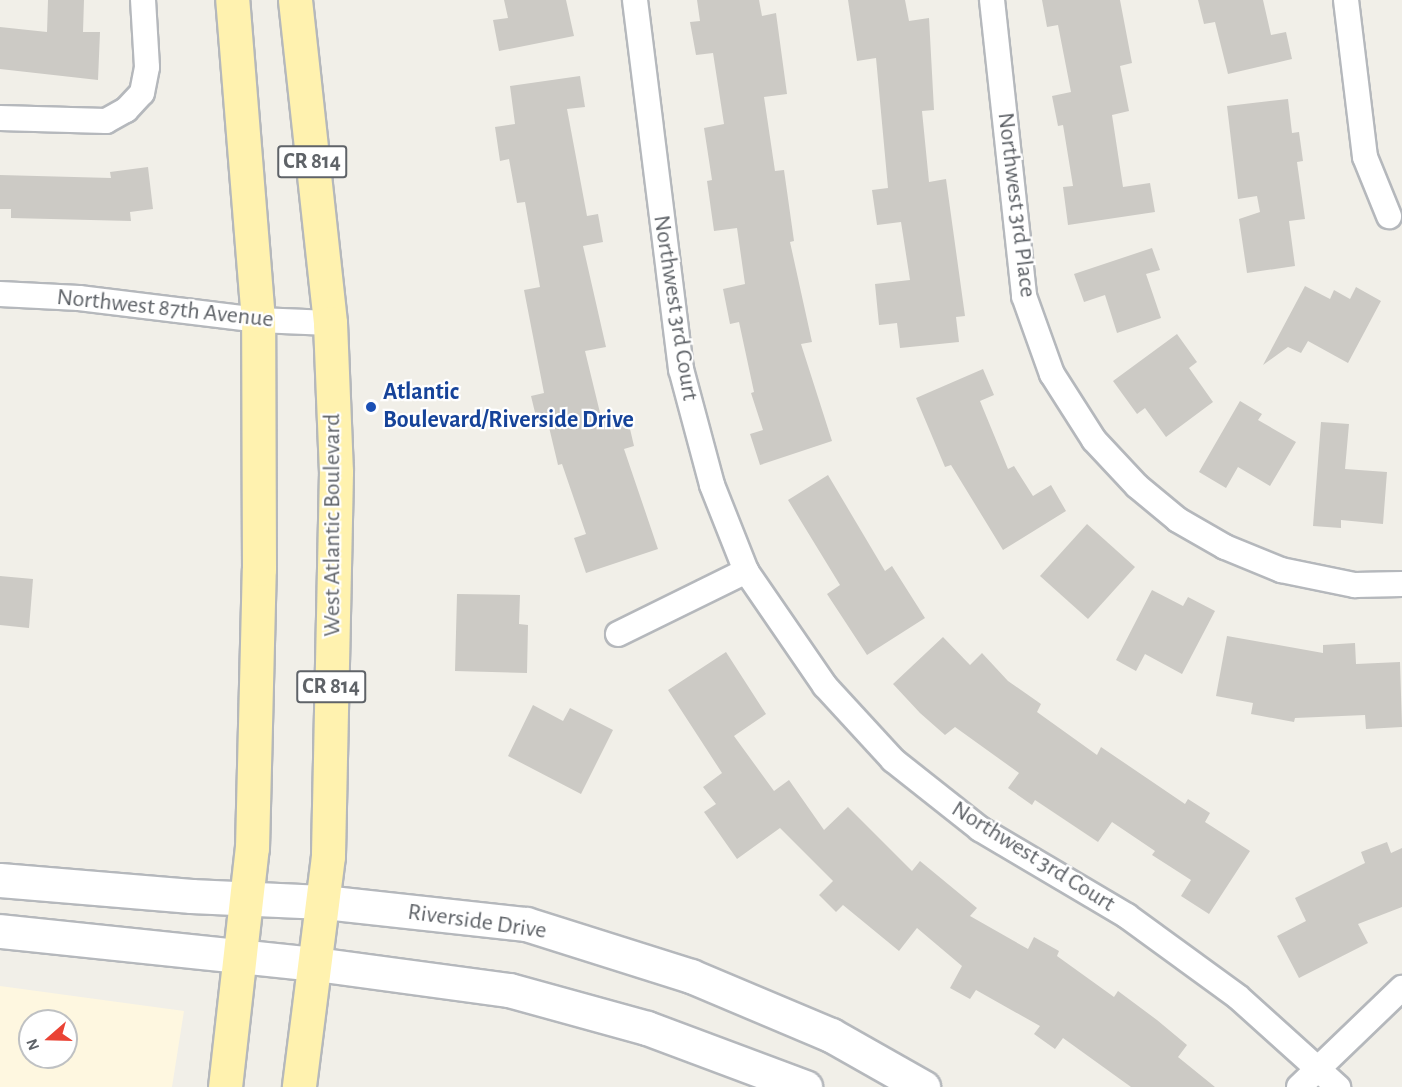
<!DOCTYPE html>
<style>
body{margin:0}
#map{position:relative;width:1402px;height:1087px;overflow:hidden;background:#f1efe8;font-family:"Alegreya Sans",sans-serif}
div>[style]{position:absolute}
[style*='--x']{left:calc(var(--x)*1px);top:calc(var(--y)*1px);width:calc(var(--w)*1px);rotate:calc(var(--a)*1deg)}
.commercial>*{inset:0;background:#fef7e0}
.building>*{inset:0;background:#cccac5}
.roads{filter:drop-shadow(2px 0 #b5b8bc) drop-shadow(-2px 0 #b5b8bc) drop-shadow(0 2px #b5b8bc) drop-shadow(0 -2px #b5b8bc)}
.street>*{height:24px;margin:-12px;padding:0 12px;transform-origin:12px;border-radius:12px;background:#fff}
.secondary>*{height:33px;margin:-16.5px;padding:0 16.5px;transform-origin:16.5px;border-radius:16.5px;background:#fff}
.primary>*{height:33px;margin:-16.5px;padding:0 16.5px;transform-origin:16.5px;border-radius:16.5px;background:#fff2af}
.dots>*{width:16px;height:16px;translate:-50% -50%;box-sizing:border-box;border:3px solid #fff;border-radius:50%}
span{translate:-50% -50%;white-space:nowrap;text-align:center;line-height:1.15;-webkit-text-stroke:4.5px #fff;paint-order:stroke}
.shield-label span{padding:2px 4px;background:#fff;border:2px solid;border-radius:4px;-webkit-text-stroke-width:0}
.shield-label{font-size:22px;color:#5f6368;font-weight:700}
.street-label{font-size:24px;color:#5f6368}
.transit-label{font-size:24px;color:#164399;font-weight:700}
.left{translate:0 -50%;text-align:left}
.north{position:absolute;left:18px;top:1009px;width:60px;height:60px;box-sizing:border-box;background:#fff;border:2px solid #bfc1c3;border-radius:50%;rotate:250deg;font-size:16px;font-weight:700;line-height:24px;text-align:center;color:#5f6368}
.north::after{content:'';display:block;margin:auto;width:21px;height:27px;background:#ea4335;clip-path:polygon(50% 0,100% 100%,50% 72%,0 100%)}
</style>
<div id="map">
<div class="commercial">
<i style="clip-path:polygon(evenodd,0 986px,184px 1011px,172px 1087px,0 1087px,0 986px,30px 1021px,66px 1021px,66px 1057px,30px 1057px,30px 1021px)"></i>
</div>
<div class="building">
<i style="clip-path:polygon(48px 0,84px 0,83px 32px,100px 32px,98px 80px,0 69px,0 27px,47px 32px)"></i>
<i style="clip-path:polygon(504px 0,566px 0,574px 36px,499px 51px,493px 20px,508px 18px)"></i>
<i style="clip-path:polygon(697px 0,759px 0,762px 16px,776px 13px,787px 94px,764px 97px,775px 171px,784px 170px,794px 241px,790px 242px,812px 342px,801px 344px,832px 441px,760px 465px,750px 434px,763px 430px,751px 393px,754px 392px,739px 322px,730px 324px,723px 289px,745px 284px,737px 228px,714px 231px,707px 181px,712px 180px,704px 128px,724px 124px,713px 53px,696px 55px,690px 22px,700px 21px)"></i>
<i style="clip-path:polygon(848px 0,905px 0,909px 21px,929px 18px,934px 110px,922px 111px,929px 182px,946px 179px,965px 316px,956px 317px,959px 342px,900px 348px,897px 323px,879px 325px,875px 284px,910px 280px,901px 222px,877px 225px,872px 190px,888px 188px,876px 58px,857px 61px)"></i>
<i style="clip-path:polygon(1042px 0,1120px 0,1132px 63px,1120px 66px,1129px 111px,1112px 115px,1123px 187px,1150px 183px,1155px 212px,1068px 225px,1063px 187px,1073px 186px,1063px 125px,1058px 126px,1052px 96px,1071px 92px,1058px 25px,1047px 27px)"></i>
<i style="clip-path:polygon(1198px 0,1263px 0,1271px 35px,1286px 32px,1292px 59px,1228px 74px,1215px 22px,1204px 24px)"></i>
<i style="clip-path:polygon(580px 76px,585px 107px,567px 109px,587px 216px,598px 214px,603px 242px,583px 246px,606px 347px,585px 351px,602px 421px,627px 416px,634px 446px,624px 449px,658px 549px,586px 573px,574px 538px,586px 534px,562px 464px,558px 465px,548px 423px,538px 425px,531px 396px,544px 393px,524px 290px,540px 287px,525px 202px,517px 203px,509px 159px,500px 161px,495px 127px,515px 124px,510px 86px)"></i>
<i style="clip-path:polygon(1288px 99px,1292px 133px,1299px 132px,1303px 161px,1297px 162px,1305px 219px,1289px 221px,1295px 266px,1247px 273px,1239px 219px,1260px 212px,1257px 196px,1238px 199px,1227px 106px)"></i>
<i style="clip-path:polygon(148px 167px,153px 209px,130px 212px,131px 221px,11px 218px,11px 209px,0 209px,0 175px,111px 178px,110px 172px)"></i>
<i style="clip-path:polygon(1152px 248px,1160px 270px,1146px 274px,1161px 318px,1117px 333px,1105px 295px,1084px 302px,1074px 274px)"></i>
<i style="clip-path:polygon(1305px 286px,1330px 299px,1334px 290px,1350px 299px,1356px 287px,1381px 301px,1348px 363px,1308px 341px,1301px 353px,1288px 347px,1263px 365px)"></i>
<i style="clip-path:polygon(1177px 334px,1197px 362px,1189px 368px,1213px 402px,1166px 437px,1145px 408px,1137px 414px,1113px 381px)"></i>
<i style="clip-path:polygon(983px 369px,994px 395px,980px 401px,1008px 469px,1014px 466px,1033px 496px,1051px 485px,1066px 511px,1003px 550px,951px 465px,945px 467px,916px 398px)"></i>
<i style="clip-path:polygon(1240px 401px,1262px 414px,1258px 420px,1296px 442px,1270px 486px,1238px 467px,1226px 488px,1199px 472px)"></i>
<i style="clip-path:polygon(1321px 422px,1349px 424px,1345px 469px,1387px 472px,1383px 524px,1341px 520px,1341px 528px,1313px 526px)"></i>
<i style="clip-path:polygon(828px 475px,885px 571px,892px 566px,925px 618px,867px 655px,827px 594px,840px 585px,788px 500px)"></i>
<i style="clip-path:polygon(1087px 524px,1135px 567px,1088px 619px,1040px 576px)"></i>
<i style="clip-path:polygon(0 576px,33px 579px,29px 628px,0 625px)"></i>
<i style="clip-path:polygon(1152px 590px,1183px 606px,1188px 597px,1215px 611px,1182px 674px,1145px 654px,1136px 671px,1116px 660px)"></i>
<i style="clip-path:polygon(457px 594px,520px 595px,519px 624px,528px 625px,527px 673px,455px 671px)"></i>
<i style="clip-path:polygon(1227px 636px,1323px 653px,1323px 645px,1355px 643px,1356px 664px,1400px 662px,1402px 727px,1366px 729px,1365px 715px,1295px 718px,1294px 722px,1251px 714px,1253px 703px,1216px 696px)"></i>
<i style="clip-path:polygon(943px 637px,970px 665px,982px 653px,1008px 681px,1041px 704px,1037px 712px,1097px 755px,1101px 747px,1185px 804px,1188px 799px,1210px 813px,1205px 822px,1250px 851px,1209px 914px,1181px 896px,1191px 880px,1152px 855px,1155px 851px,1112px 822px,1098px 842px,1035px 800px,1032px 805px,1008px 788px,1019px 773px,955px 727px,945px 735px,920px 713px,893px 684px)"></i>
<i style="clip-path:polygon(726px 652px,766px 714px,734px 736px,774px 791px,789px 780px,824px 830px,848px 807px,912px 871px,920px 861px,977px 908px,970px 916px,1028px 949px,1034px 937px,1059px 951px,1057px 956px,1114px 997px,1118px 991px,1157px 1020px,1187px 1045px,1178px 1057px,1215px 1087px,1131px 1087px,1063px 1038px,1055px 1049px,1034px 1034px,1040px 1026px,976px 990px,970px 999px,950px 988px,962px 966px,917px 928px,899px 951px,843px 905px,836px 912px,819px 895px,833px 881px,780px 828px,737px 859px,704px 812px,716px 804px,703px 787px,722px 773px,668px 690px)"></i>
<i style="clip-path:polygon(533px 705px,563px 721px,570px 708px,613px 730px,581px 794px,508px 756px)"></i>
<i style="clip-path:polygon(1387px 842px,1391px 853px,1402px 848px,1402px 907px,1358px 924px,1368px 943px,1299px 978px,1277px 936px,1306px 921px,1295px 898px,1365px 863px,1361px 852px)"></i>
</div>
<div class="roads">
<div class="street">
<i style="--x:635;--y:0;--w:372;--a:82.9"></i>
<i style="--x:681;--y:369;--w:120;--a:75"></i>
<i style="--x:712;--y:485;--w:92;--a:68.4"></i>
<i style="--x:746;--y:571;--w:140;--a:55.5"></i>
<i style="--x:825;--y:686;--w:100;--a:47.4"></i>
<i style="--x:893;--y:760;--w:111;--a:38.4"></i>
<i style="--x:980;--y:829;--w:171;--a:30.6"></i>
<i style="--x:1127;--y:916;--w:137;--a:36.1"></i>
<i style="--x:1238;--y:997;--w:135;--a:42"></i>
<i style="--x:992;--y:0;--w:298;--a:83.8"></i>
<i style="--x:1024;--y:296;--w:83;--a:70.3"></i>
<i style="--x:1052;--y:374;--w:78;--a:57.5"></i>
<i style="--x:1094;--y:440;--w:63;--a:46.9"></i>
<i style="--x:1137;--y:486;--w:53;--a:39.7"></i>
<i style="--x:1178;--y:520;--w:54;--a:29.9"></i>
<i style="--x:1225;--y:547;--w:61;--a:22.3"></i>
<i style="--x:1281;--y:570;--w:76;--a:11.5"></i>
<i style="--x:1355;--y:585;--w:47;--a:-1.2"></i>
<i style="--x:1346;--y:0;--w:158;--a:83.1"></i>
<i style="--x:1365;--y:157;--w:64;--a:67.9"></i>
<i style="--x:0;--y:118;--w:106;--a:1.6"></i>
<i style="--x:106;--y:121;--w:23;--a:-29"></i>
<i style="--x:126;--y:110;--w:23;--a:-47"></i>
<i style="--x:142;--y:93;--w:26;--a:-79"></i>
<i style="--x:147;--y:67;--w:67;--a:-93.4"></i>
<i style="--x:0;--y:294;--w:79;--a:2.9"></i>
<i style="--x:79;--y:298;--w:180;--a:7"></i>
<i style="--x:258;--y:320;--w:72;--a:2.4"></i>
<i style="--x:618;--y:634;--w:143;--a:-26.2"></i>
<i style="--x:1299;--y:1087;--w:143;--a:-43.9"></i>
</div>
<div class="secondary">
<i style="--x:0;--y:880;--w:192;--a:4.8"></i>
<i style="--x:191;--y:896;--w:132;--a:2.6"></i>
<i style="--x:323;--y:902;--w:204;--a:6.2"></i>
<i style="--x:526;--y:924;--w:173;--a:17.5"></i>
<i style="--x:691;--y:976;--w:152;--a:22.9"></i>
<i style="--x:831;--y:1035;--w:106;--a:29.5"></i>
<i style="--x:0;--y:931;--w:318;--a:6"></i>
<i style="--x:316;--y:964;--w:195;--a:7.7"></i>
<i style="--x:509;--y:990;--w:143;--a:15.4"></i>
<i style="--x:647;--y:1028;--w:169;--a:20.5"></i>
</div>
<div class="primary">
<i style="--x:295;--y:0;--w:325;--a:83.8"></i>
<i style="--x:330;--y:323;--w:149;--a:87.7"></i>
<i style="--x:336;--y:472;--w:384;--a:91.2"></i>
<i style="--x:328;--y:856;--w:233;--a:97.2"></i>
<i style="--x:225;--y:1087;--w:241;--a:-83.6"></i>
<i style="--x:252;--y:848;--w:279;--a:-88.6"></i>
<i style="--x:259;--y:569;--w:249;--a:-90.2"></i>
<i style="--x:258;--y:320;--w:321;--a:-94.6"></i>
</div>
</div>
<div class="dots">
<i style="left:371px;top:407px;background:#1a4fb4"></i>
</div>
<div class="shield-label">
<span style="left:312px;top:162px">CR 814</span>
<span style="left:331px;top:687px">CR 814</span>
</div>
<div class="street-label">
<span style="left:1016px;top:205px;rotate:83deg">Northwest 3rd Place</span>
<span style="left:675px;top:308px;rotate:81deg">Northwest 3rd Court</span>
<span style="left:165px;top:309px;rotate:6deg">Northwest 87th Avenue</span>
<span style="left:333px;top:525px;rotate:-90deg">West Atlantic Boulevard</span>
<span style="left:1033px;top:857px;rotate:32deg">Northwest 3rd Court</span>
<span style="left:477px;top:922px;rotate:8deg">Riverside Drive</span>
</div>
<div class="transit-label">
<span class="left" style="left:383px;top:407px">Atlantic<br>Boulevard/Riverside Drive</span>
</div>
<div class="north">N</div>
</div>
